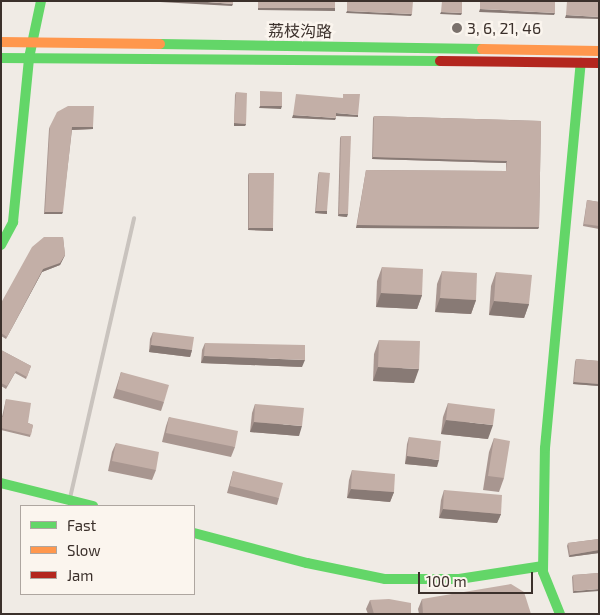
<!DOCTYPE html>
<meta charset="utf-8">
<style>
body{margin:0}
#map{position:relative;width:600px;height:615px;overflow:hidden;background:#f0ebe5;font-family:"Exo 2","Noto Sans SC",sans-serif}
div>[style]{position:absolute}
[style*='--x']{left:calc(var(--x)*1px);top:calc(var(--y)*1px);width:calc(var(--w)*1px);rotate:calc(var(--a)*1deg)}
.lane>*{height:4px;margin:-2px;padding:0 2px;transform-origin:2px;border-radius:2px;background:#c9c3be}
.fast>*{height:10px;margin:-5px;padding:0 5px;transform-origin:5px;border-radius:5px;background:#63d668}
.slow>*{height:10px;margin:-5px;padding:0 5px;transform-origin:5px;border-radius:5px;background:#ff974d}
.jam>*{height:10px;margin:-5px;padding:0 5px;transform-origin:5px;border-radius:5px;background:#b3261e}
.wall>*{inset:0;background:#a89690}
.shaded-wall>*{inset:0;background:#887a75}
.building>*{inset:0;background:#c3afa7}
.dots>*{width:14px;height:14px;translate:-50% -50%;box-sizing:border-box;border:2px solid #fbf5ee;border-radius:50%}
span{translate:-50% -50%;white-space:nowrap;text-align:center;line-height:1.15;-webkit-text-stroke:5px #fbf5ee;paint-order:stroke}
.poi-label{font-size:16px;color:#3b302b}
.left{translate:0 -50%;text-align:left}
.street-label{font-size:16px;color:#3b302b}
.frame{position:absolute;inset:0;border:2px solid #3b302b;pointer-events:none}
.legend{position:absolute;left:20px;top:505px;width:175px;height:90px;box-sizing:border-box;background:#fbf5ee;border:1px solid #aea6a0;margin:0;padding:6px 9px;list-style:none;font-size:15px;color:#3b302b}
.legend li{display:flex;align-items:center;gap:10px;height:25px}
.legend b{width:25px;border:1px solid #aea6a0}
.scale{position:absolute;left:418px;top:572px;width:115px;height:22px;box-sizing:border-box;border:2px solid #3b302b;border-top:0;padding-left:6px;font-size:15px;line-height:18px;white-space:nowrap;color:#3b302b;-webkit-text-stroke:4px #fbf5ee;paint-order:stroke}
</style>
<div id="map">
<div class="lane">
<i style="--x:70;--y:498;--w:287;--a:-77.1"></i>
</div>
<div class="fast">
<i style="--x:160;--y:44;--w:322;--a:0.9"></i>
<i style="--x:1;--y:58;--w:439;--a:0.4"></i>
<i style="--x:1;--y:245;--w:26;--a:-62"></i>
<i style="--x:13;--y:222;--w:165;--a:-84.4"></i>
<i style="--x:29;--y:58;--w:58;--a:-78.1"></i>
<i style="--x:1;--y:483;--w:95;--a:14"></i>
<i style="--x:194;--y:533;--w:117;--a:14.9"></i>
<i style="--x:307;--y:563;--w:80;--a:11.6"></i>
<i style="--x:385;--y:579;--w:74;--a:0"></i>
<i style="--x:459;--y:579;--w:85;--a:-8.8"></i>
<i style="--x:560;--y:614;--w:45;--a:-112"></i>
<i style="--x:543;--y:572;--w:124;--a:-89.1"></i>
<i style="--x:545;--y:448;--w:387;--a:-84.7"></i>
</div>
<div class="slow">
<i style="--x:1;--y:42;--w:159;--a:0.7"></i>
<i style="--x:482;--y:49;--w:117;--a:1"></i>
</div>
<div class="jam">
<i style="--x:440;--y:61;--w:159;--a:0.7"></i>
</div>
<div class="wall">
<i style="clip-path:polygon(236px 92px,246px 124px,245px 126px,234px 126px,235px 95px)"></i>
<i style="clip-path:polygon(374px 116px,541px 121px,539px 227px,538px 229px,356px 228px,366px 170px,506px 171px,506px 163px,372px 159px,373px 118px)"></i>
<i style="clip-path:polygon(50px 126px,93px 127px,93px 129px,72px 130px,62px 214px,44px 214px,49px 129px)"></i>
<i style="clip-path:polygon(341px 136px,347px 217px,338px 216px,340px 138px)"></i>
<i style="clip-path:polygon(319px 172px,327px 214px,315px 213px,318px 175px)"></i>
<i style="clip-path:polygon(249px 173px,273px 231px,248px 230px,248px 175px)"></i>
<i style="clip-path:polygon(587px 200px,599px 202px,599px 229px,583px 226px)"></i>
<i style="clip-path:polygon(63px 237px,65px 255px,60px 265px,42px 272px,6px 339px,1px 336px,1px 303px)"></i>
<i style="clip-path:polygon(382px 267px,422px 295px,417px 309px,376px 307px,377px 281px)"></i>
<i style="clip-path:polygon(442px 271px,476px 300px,471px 314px,435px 312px,437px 284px)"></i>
<i style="clip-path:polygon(496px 272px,529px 304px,524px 318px,489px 315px,491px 286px)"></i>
<i style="clip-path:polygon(153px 332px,192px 350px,190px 357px,149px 352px,150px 339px)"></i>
<i style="clip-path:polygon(379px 340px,414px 383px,373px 381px,374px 354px)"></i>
<i style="clip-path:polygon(205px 343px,302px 367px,201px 363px,202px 350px)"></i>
<i style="clip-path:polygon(1px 350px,31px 366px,26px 379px,15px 373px,6px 389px,1px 386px)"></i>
<i style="clip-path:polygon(576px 359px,599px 361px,599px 386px,573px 384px,575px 362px)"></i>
<i style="clip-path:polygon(121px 372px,164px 402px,161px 411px,113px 398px)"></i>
<i style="clip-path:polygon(6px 399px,28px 423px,33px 425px,30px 437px,1px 430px,1px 417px,2px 417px)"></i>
<i style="clip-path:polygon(448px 403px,488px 439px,441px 434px,443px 417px)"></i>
<i style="clip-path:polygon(255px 404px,299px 436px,250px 432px,252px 413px)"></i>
<i style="clip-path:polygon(169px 417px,235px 447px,231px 457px,162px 442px,166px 426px)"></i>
<i style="clip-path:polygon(409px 437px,437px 467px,405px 464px,407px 444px)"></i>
<i style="clip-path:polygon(494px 438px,504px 478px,499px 492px,483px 490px,489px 452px)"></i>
<i style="clip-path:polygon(116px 443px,156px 470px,152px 480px,108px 471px,112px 452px)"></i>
<i style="clip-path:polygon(352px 470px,394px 492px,390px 502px,347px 498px,349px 480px)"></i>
<i style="clip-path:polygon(233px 471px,279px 498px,277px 505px,227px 493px)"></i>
<i style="clip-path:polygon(444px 490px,501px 514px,497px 523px,439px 518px,441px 500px)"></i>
<i style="clip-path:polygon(599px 539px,599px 553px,569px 557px,567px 546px,568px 543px)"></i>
<i style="clip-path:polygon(599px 573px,573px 593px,572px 577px,573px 575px)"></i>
<i style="clip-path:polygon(422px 599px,531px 614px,419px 614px,418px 609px)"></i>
<i style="clip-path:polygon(370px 600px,411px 614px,368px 614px,366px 609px)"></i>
</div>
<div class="shaded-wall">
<i style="clip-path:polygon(195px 1px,233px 4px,232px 6px,160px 2px)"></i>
<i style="clip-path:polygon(258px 8px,335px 8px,335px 11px,258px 10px)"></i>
<i style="clip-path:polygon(480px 9px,555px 13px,554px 15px,479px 12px)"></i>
<i style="clip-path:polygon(347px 11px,412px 14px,411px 16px,346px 13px)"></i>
<i style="clip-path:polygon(441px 12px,462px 13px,461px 15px,440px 14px)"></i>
<i style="clip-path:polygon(566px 15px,599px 17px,599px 19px,565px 18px)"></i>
<i style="clip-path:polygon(260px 106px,282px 106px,281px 109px,259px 108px)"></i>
<i style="clip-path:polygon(336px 113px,358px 115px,358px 117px,335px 116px)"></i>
<i style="clip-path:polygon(293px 115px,336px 118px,335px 120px,292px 118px)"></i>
<i style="clip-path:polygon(234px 123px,246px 124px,245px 126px,234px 126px)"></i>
<i style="clip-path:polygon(72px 127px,93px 127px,93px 129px,71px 130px)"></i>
<i style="clip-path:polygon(373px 157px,507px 161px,506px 163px,372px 159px)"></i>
<i style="clip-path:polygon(316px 211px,327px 211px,327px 214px,315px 213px)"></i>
<i style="clip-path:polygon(45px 212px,63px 212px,62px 214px,44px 214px)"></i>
<i style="clip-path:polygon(339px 214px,348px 214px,347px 217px,338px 216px)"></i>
<i style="clip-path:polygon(357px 225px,539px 227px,538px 229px,356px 228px)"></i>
<i style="clip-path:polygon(249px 228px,273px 228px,273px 231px,248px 230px)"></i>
<i style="clip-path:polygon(65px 255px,60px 265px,42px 272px,6px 339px,43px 269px)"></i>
<i style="clip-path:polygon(381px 293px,422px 295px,417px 309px,376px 307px)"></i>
<i style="clip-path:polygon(440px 298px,476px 300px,471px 314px,435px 312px)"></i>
<i style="clip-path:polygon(494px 301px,529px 304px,524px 318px,489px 315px)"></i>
<i style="clip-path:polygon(151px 345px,192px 350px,190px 357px,149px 352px)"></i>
<i style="clip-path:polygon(204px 356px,305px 360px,302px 367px,201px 363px)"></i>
<i style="clip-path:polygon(378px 367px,419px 369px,414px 383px,373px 381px)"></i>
<i style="clip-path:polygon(574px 382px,599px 384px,599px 386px,573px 384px)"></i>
<i style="clip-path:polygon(446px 420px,493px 425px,488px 439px,441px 434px)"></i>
<i style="clip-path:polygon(254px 422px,302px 426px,299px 436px,250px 432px)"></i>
<i style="clip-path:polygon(407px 456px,439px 460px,437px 467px,405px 464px)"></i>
<i style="clip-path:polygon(351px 489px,394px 492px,390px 502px,347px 498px)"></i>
<i style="clip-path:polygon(443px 509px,501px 514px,497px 523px,439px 518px)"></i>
<i style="clip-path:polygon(599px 550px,599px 553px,569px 557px,570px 555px)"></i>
<i style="clip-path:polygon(599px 589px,599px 591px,573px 593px,574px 591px)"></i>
</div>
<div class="building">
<i style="clip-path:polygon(195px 1px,233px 1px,233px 4px)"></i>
<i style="clip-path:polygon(258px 1px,335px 1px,335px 8px,258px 8px)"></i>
<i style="clip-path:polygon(347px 1px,413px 1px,412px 14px,347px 11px)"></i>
<i style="clip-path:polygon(442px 1px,462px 1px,462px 13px,441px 12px)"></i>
<i style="clip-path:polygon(480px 1px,555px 1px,555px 13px,480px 9px)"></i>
<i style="clip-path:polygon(567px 1px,599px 1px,599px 17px,566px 15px)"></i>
<i style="clip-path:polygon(260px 91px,282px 92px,282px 106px,260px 106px)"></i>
<i style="clip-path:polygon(236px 92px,247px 93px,246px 124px,234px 123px)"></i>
<i style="clip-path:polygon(296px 94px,343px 98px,343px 94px,360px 94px,358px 115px,336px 113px,336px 118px,293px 115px)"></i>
<i style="clip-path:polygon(68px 106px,94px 106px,93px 127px,72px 127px,63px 212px,45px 212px,50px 126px,57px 112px)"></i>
<i style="clip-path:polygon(374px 116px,541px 121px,539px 227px,357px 225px,366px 170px,506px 171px,507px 161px,373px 157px)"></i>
<i style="clip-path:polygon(341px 136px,351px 136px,348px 214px,339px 214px)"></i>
<i style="clip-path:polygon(319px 172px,330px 173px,327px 211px,316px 211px)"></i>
<i style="clip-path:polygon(249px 173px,274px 173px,273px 228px,249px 228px)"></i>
<i style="clip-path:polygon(587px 200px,599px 202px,599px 226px,584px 224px)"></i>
<i style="clip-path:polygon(44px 237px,63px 237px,65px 255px,60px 263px,43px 269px,7px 337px,1px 333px,1px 303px,32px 247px)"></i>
<i style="clip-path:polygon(382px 267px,423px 269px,422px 295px,381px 293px)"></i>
<i style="clip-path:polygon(442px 271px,477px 273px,476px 300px,440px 298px)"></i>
<i style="clip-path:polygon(496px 272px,532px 275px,529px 304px,494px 301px)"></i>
<i style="clip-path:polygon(153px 332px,194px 337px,192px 350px,151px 345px)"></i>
<i style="clip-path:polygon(379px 340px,420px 341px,419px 369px,378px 367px)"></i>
<i style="clip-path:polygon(205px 343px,305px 345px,305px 360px,204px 356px)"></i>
<i style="clip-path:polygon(1px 350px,31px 366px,27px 377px,16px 371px,7px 386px,1px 383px)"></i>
<i style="clip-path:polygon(576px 359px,599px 361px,599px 384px,574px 382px)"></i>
<i style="clip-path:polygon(121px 372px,169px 385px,164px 402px,117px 389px)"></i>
<i style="clip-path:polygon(6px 399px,31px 403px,28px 423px,33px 425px,31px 435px,1px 428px,1px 417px,3px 417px)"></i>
<i style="clip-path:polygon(448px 403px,495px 409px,493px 425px,446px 420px)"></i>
<i style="clip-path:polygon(255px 404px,304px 408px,302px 426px,254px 422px)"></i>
<i style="clip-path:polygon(169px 417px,238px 431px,235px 447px,166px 433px)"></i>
<i style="clip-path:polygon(409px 437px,441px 441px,439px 460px,407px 456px)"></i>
<i style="clip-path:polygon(494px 438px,510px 441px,504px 478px,488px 476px)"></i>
<i style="clip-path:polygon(116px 443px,159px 452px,156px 470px,112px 461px)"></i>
<i style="clip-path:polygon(352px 470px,395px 474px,394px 492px,351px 489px)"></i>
<i style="clip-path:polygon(233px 471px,283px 483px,279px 498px,230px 486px)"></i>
<i style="clip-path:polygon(444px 490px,502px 495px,501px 514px,443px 509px)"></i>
<i style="clip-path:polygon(599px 539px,599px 550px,570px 555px,568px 543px)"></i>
<i style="clip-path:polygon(599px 573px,599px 589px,574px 591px,573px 575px)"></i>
<i style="clip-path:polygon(511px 584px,524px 592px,531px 614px,423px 614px,422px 599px)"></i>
<i style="clip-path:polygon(389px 599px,411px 603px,411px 614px,374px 614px,370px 600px)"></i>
</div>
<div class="dots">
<i style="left:457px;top:28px;background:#7a716c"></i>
</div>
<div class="poi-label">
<span class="left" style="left:467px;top:28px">3, 6, 21, 46</span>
</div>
<div class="street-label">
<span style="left:300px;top:31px;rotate:1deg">荔枝沟路</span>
</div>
<div class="frame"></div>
<ul class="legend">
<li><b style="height:6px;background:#63d668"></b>Fast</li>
<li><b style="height:6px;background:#ff974d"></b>Slow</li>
<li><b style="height:6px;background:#b3261e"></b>Jam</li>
</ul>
<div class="scale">100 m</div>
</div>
